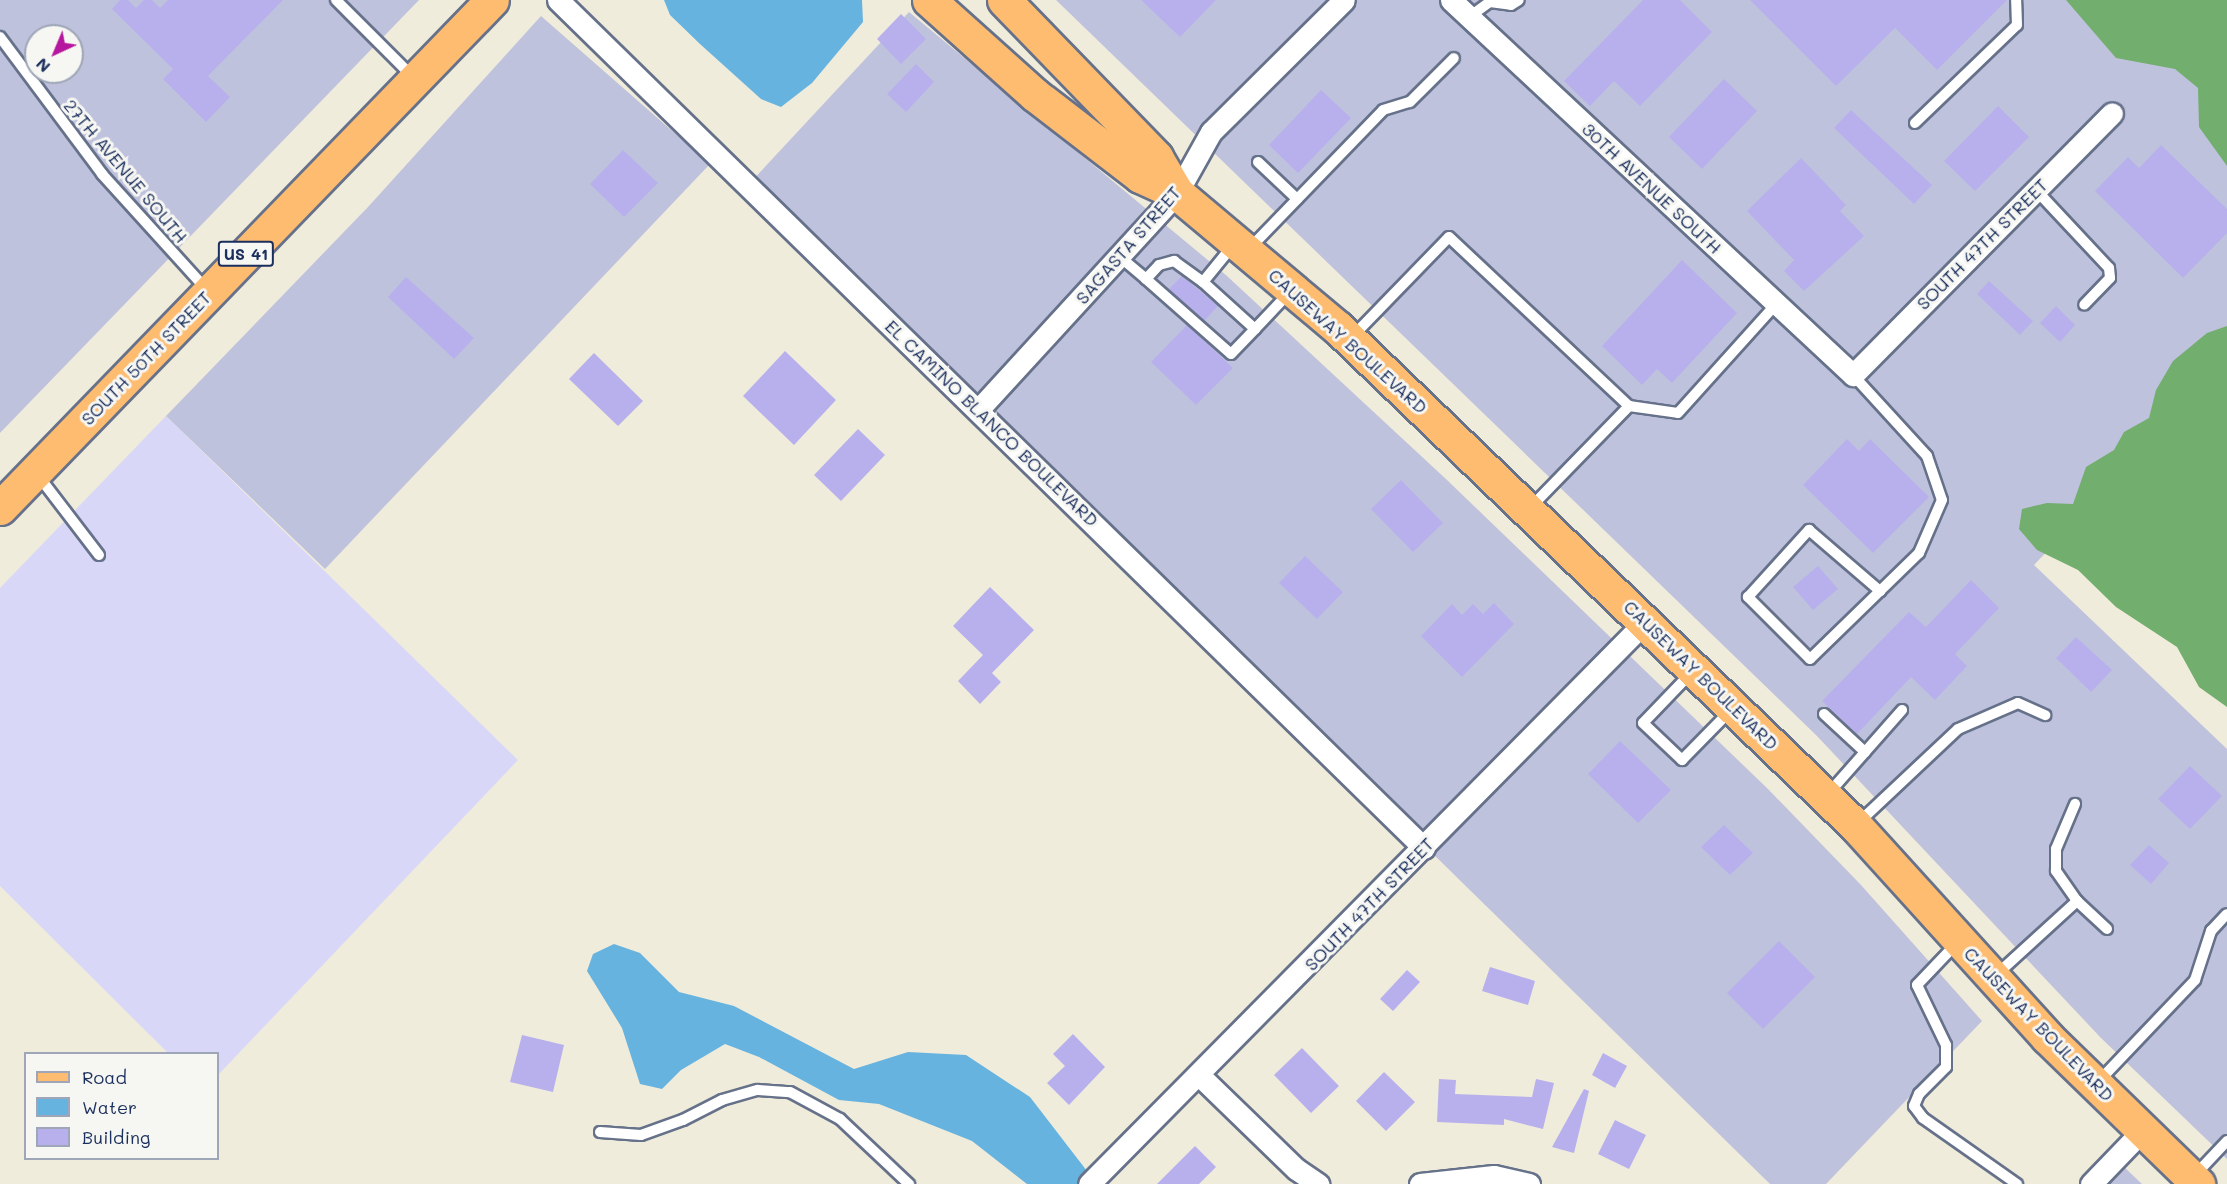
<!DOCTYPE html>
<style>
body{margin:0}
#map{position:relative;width:2227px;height:1184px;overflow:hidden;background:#f0ecdb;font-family:Mali,sans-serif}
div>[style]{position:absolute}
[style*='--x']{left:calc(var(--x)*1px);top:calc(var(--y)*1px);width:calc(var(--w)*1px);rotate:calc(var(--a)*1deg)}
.built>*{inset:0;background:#d8d7f8}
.industrial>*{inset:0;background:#bfc2dd}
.forest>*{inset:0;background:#72ae6d}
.water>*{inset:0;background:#67b3e0}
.building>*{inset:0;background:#b8b0ec}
.roads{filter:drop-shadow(2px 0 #66718a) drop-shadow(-2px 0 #66718a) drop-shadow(0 2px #66718a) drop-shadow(0 -2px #66718a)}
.lane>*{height:10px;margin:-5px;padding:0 5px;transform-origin:5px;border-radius:5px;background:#fff}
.street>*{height:21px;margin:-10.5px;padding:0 10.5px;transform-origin:10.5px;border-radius:10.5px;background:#fff}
.primary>*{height:33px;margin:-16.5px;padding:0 16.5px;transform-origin:16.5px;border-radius:16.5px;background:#febc70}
span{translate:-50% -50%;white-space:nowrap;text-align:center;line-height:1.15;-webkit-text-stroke:6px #f6f6f2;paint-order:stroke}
.shield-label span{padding:2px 4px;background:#f6f6f2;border:2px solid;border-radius:4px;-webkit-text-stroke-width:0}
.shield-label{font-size:16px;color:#1b2f5e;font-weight:700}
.street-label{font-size:18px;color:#1b2f5e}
.legend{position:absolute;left:24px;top:1052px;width:195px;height:108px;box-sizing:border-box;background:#f6f6f2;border:2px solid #9ea6b7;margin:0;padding:8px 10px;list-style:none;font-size:18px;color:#1b2f5e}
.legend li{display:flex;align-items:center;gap:12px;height:30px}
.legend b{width:30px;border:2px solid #9ea6b7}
.north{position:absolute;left:24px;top:24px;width:60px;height:60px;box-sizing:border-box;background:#f6f6f2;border:2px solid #9ea6b7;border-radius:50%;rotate:224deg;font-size:16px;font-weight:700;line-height:24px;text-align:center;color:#1b2f5e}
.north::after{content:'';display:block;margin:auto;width:21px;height:27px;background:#b5179e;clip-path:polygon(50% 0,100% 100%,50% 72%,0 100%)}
</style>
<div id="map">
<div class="built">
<i style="clip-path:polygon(166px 416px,518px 760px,218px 1075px,218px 1054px,168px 1053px,0 886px,0 588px)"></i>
</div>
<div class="industrial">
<i style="clip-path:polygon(evenodd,0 0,419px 0,0 433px,0 0,36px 36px,72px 36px,72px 72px,36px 72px,36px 36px)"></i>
<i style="clip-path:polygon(1056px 0,2096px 0,2227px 96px,2227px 362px,2034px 565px,2227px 749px,2227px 1159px,2101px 1038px,1817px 736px)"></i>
<i style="clip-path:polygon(909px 12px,1227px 276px,1447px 480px,1768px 789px,1861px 885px,1982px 1021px,1826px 1184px,1770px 1184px,749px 184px)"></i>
<i style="clip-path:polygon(541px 16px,710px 164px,325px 569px,166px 416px,368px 207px)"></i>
<i style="clip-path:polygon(2123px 1166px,2142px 1184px,2105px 1184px)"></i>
</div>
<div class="forest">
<i style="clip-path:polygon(2066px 0,2227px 0,2227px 166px,2199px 127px,2198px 88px,2175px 69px,2116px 58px)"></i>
<i style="clip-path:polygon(2227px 326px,2227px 707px,2199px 687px,2177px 647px,2116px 607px,2078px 570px,2037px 550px,2019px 529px,2022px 509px,2047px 503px,2073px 504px,2086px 467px,2114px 450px,2124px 432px,2149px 418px,2156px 390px,2173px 361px,2207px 333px)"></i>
</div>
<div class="water">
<i style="clip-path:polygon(664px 0,862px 0,863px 22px,812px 83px,781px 107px,761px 99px,700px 44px,670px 15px)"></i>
<i style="clip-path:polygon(614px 944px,640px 953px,679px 992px,734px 1006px,854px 1069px,908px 1052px,966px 1055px,1030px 1097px,1097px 1184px,1027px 1184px,972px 1141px,879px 1104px,839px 1100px,759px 1057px,725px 1044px,681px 1070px,662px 1089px,640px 1084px,622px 1028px,587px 971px,593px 954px)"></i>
</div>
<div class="building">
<i style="clip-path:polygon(120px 0,128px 0,136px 8px,144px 0,152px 0,160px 8px,168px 0,283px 0,208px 76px,230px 97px,206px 122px,163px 79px,173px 69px,112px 9px)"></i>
<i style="clip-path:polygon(1141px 0,1216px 0,1180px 37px)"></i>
<i style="clip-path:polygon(1643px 0,1680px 0,1712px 32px,1640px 106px,1614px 81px,1590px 106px,1564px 81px)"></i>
<i style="clip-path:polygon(1750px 0,2007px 0,1937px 70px,1895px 28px,1836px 86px)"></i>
<i style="clip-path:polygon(901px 14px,926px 39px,901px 64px,877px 39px)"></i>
<i style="clip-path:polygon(916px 64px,934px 82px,906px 112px,887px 94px)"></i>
<i style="clip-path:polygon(1724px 79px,1757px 111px,1702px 169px,1669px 137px)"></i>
<i style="clip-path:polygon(1321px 90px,1351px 118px,1298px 173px,1269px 145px)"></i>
<i style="clip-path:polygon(1998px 106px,2029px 137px,1975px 191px,1944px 161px)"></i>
<i style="clip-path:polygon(1851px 110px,1932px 185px,1914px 204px,1834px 128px)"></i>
<i style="clip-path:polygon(2161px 145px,2227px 209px,2227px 233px,2183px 278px,2095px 191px,2128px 157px,2139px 168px)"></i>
<i style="clip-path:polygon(623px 150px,658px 183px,624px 217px,590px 184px)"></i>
<i style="clip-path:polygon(1801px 158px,1846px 205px,1840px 211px,1864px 236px,1804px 291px,1784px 271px,1794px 260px,1747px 211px)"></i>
<i style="clip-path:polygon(1682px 260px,1737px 313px,1672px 383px,1657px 369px,1642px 385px,1602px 346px)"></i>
<i style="clip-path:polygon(1182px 276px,1218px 306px,1204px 321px,1169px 289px)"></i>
<i style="clip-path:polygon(406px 277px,474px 338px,454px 359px,388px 297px)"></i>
<i style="clip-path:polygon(1989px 281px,2033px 321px,2020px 335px,1977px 294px)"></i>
<i style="clip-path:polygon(2056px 306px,2075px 325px,2060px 342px,2040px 323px)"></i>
<i style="clip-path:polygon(1187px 325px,1233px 368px,1196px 405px,1151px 362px)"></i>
<i style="clip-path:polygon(785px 351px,836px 400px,794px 445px,743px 396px)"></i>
<i style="clip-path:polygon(594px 353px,643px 401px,618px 426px,569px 379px)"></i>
<i style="clip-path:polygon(858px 429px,885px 455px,841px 501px,814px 475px)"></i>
<i style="clip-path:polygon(1847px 439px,1859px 451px,1870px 439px,1929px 497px,1873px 553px,1803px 485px)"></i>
<i style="clip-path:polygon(1401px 480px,1443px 523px,1413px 552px,1371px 509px)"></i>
<i style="clip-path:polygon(1305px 556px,1343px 592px,1317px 619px,1279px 583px)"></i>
<i style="clip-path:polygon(1818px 566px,1838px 589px,1813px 610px,1793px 587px)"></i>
<i style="clip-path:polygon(1971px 580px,1999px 608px,1955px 654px,1967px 666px,1935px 700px,1911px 677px,1857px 734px,1822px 701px,1909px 612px,1926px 627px)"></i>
<i style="clip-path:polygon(990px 587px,1034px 630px,992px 673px,1001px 682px,980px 704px,958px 681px,983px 655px,953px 626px)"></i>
<i style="clip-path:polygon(1494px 603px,1514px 624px,1462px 677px,1421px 636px,1452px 604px,1462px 615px,1473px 604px,1483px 614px)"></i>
<i style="clip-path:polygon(2076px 637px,2112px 670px,2091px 692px,2056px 658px)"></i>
<i style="clip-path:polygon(1620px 741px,1671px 790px,1638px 823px,1588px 774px)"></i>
<i style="clip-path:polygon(2190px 766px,2222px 796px,2190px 829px,2158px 799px)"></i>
<i style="clip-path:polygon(1724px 825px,1753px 853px,1730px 875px,1701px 847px)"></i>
<i style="clip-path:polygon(2149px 845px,2169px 863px,2151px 884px,2130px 865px)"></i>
<i style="clip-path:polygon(1779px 941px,1815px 977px,1763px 1029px,1727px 993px)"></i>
<i style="clip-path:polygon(1490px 967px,1535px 981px,1528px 1005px,1482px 991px)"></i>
<i style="clip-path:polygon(1407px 970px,1420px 982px,1393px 1011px,1380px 999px)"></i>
<i style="clip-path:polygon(1073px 1034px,1105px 1067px,1069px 1105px,1047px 1083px,1065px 1066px,1053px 1054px)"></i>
<i style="clip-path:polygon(522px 1035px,564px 1045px,553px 1092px,510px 1082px)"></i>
<i style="clip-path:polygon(1302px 1048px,1339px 1086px,1311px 1113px,1274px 1075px)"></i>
<i style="clip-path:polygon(1603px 1053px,1627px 1066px,1615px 1088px,1592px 1075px)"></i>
<i style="clip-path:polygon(1384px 1072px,1415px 1102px,1386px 1131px,1356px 1101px)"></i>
<i style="clip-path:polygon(1439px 1079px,1456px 1080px,1455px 1094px,1532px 1097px,1536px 1079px,1554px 1083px,1543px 1129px,1504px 1119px,1504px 1125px,1437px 1122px)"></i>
<i style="clip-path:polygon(1584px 1089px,1589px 1091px,1574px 1153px,1552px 1147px)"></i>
<i style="clip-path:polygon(1615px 1120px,1646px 1135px,1629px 1169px,1598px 1154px)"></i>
<i style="clip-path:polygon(1195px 1146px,1216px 1167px,1199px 1184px,1157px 1184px)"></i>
</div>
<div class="roads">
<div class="lane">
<i style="--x:336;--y:0;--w:109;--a:45"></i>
<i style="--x:1469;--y:17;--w:26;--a:-36"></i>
<i style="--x:1490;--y:2;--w:21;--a:8"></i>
<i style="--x:1511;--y:5;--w:9;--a:-32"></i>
<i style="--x:0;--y:37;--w:171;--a:53.3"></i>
<i style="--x:102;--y:174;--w:156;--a:47.8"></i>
<i style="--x:1915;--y:123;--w:141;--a:-43.9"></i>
<i style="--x:2017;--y:25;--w:25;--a:-92"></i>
<i style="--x:1258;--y:162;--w:54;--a:43.5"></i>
<i style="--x:2036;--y:190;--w:107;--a:46.9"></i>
<i style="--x:2109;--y:268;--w:10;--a:84"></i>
<i style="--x:2110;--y:278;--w:37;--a:134"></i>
<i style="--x:1234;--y:244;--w:49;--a:129.2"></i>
<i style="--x:1203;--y:282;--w:70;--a:42.1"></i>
<i style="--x:1255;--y:329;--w:50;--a:-46.6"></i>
<i style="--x:1249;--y:249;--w:193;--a:-46"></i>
<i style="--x:1383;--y:110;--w:28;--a:-17"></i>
<i style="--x:1410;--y:102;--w:62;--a:-45"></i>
<i style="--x:1120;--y:257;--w:34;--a:40"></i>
<i style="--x:1146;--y:279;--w:19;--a:-47"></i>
<i style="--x:1159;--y:265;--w:16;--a:-15"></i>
<i style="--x:1174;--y:261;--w:36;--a:36"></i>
<i style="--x:1146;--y:279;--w:113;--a:41.4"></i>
<i style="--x:1231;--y:354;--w:35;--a:-46"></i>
<i style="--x:1352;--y:337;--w:139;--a:-45.9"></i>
<i style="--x:1449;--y:237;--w:247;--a:43.2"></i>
<i style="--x:1853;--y:375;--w:110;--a:47.6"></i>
<i style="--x:1927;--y:456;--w:46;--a:71.2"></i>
<i style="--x:1942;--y:500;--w:58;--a:113.5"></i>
<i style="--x:1919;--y:553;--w:152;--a:135.8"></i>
<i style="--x:1810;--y:659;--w:88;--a:-135"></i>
<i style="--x:1748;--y:597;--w:91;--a:-47.7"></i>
<i style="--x:1809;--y:530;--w:94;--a:40.7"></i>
<i style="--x:37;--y:474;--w:102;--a:52.6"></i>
<i style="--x:1529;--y:509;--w:144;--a:-45.8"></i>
<i style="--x:1629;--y:406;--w:49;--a:8.1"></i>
<i style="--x:1678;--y:413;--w:147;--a:-48"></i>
<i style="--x:1691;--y:673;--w:69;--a:133.8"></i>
<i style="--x:1643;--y:723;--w:54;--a:43.5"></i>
<i style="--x:1682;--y:760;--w:69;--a:-45.6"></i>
<i style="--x:1824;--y:714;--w:56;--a:42.8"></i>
<i style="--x:1828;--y:794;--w:112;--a:-48.6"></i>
<i style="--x:1858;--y:823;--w:137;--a:-43.2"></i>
<i style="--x:1958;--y:729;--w:65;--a:-23.4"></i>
<i style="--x:2018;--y:703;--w:30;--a:24"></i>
<i style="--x:2077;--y:901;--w:41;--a:43"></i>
<i style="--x:1957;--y:943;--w:58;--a:133.6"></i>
<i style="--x:1917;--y:985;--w:67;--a:64.2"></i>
<i style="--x:1946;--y:1045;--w:22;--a:90"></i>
<i style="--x:1946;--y:1067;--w:38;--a:135"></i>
<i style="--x:1919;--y:1094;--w:13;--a:113"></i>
<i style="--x:1914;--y:1106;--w:15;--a:53"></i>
<i style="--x:1923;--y:1118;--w:115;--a:35.1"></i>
<i style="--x:1996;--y:975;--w:110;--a:-42.4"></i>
<i style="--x:2077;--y:901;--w:37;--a:-125"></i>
<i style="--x:2056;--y:871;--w:22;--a:-90"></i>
<i style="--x:2056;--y:849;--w:49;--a:-67.1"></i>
<i style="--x:2098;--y:1082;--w:141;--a:-46.4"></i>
<i style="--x:2195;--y:980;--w:52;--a:-71.9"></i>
<i style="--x:2211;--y:931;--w:23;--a:-47"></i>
<i style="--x:600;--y:1132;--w:41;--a:4.2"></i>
<i style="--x:641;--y:1135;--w:45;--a:-19.7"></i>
<i style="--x:683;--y:1120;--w:44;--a:-27.1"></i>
<i style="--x:722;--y:1100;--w:37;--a:-16"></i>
<i style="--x:758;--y:1090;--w:32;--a:4"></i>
<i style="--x:790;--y:1092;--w:57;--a:28.4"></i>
<i style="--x:840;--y:1119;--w:95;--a:43.3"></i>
<i style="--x:2194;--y:1176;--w:48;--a:-46.7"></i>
</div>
<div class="street">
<i style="--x:558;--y:0;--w:1212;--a:44.4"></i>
<i style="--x:1451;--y:0;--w:550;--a:43.01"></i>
<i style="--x:1853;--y:375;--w:368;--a:-45.3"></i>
<i style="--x:979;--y:409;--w:293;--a:-47.5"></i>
<i style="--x:1177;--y:193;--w:70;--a:-60.9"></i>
<i style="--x:1211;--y:132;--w:187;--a:-44.8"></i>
<i style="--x:1199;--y:1075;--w:135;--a:44.1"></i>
<i style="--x:1296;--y:1169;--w:27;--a:34"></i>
<i style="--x:1089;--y:1184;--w:792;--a:-45.31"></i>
<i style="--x:1420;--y:1184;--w:74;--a:-6.2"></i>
<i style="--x:1494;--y:1176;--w:36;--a:13"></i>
<i style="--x:2091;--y:1184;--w:75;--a:-46.1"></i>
</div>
<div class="primary">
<i style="--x:929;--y:0;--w:142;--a:41.9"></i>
<i style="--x:1035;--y:95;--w:133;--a:37.6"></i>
<i style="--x:1140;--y:176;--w:41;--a:24.7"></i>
<i style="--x:1177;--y:193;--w:210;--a:40"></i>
<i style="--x:1338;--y:328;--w:717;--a:43.87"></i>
<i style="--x:1855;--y:825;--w:286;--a:47.8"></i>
<i style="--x:2047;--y:1037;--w:211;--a:44.2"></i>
<i style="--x:1004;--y:0;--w:219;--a:45.9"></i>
<i style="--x:1156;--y:157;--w:42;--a:59.7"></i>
<i style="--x:0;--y:508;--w:707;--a:-45.92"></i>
</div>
</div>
<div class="shield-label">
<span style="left:246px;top:254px">US 41</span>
</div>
<div class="street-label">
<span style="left:126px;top:171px;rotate:50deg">27TH AVENUE SOUTH</span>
<span style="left:1652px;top:188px;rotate:43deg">30TH AVENUE SOUTH</span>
<span style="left:1982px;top:244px;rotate:-45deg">SOUTH 47TH STREET</span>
<span style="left:1128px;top:245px;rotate:-49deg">SAGASTA STREET</span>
<span style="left:1348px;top:341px;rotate:42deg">CAUSEWAY BOULEVARD</span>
<span style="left:146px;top:358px;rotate:-46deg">SOUTH 50TH STREET</span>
<span style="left:992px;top:423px;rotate:44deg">EL CAMINO BLANCO BOULEVARD</span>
<span style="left:1701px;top:675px;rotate:44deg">CAUSEWAY BOULEVARD</span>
<span style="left:1369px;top:904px;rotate:-46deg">SOUTH 47TH STREET</span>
<span style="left:2039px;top:1024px;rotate:46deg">CAUSEWAY BOULEVARD</span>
</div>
<ul class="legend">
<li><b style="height:8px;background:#febc70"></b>Road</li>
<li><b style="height:16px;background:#67b3e0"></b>Water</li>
<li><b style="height:16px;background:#b8b0ec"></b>Building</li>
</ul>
<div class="north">N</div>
</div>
